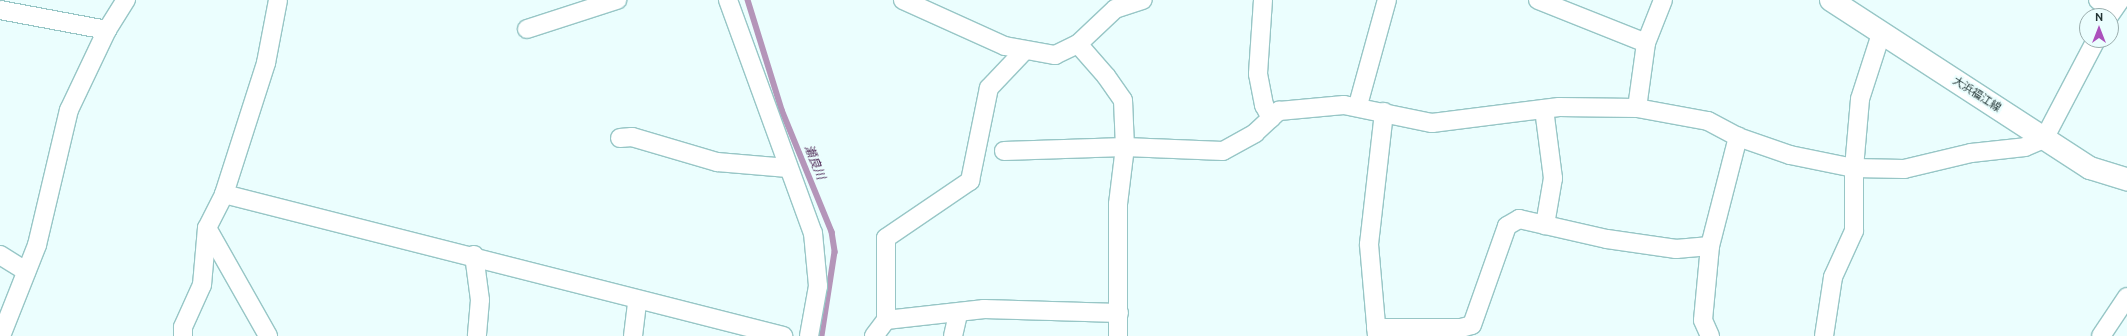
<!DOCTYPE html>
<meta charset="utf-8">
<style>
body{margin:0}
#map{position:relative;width:2127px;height:336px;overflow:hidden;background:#ebfefe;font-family:Ubuntu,"Noto Sans JP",sans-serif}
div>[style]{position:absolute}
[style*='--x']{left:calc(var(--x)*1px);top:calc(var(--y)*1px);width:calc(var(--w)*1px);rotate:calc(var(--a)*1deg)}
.stream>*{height:5.5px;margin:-2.75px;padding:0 2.75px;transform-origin:2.75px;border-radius:2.75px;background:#b495b9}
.roads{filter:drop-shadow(1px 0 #97c6c6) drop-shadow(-1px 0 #97c6c6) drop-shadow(0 1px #97c6c6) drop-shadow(0 -1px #97c6c6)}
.minor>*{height:18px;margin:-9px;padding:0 9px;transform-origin:9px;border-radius:9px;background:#fff}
.major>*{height:22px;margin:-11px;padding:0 11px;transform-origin:11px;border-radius:11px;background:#fff}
span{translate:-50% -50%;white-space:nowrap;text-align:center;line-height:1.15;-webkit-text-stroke:4px #ebfefe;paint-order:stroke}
.street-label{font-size:11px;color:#213434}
.water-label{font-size:12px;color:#4d2654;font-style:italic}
.north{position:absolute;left:2079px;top:8px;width:40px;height:40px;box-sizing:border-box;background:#ebfefe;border:1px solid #9aadad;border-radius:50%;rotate:0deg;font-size:11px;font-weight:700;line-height:16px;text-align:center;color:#213434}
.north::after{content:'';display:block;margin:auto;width:14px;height:18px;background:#ab50bc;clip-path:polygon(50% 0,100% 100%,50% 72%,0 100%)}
</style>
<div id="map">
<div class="stream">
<i style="--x:748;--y:0;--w:115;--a:72.8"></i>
<i style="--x:782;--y:110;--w:132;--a:67.7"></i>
<i style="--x:832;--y:232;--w:20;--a:81"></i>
<i style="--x:835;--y:252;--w:85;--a:98.8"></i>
</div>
<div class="roads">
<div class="minor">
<i style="--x:728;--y:0;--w:248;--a:70"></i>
<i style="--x:813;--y:233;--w:53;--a:84.6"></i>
<i style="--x:818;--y:286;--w:51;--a:100.2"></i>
<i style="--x:903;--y:0;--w:112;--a:24.3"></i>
<i style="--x:1005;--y:46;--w:51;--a:10.2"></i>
<i style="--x:1055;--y:55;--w:25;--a:-26"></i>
<i style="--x:1078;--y:44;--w:51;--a:-43.4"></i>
<i style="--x:1115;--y:9;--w:29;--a:-18"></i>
<i style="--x:1263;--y:0;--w:74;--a:93.9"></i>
<i style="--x:1258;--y:74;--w:32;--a:79"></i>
<i style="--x:1264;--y:105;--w:15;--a:62"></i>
<i style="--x:1538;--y:0;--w:116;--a:21.7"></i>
<i style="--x:2098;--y:0;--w:17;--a:33"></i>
<i style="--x:0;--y:10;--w:109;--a:10.6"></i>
<i style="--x:2109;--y:16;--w:19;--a:-55"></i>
<i style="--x:527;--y:29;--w:95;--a:-17.9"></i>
<i style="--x:1078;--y:44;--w:43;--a:48.8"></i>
<i style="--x:1106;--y:76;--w:29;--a:55"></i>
<i style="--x:1123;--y:100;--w:47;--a:87.6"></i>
<i style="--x:1125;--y:147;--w:57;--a:97"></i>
<i style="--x:1118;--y:204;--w:132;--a:90"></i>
<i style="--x:1358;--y:105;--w:109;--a:-74.6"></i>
<i style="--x:1637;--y:108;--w:66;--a:-82.1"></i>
<i style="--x:1646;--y:43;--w:46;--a:-68.4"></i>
<i style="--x:1544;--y:109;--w:70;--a:82.6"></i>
<i style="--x:1553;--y:178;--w:48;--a:99.7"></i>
<i style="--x:620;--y:138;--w:12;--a:-5"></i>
<i style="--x:632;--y:137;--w:89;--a:16.4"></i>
<i style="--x:717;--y:162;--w:71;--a:4.8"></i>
<i style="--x:1004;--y:151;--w:121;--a:-1.9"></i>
<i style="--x:1125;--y:147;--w:98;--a:2.3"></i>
<i style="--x:1223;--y:151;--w:37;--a:-29"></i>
<i style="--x:1255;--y:133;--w:33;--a:-43"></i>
<i style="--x:1279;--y:111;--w:65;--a:-5.3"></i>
<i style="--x:1344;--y:105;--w:90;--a:11.6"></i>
<i style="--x:1432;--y:123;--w:128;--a:-7.2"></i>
<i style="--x:1559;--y:107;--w:78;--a:0.7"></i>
<i style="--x:1637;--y:108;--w:72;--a:10.4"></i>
<i style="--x:1708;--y:121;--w:34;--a:28"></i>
<i style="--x:1738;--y:137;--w:55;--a:19.1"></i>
<i style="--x:1790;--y:155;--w:65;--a:11.5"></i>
<i style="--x:1854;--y:168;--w:50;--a:1.1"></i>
<i style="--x:1904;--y:169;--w:69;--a:-13.4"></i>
<i style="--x:1971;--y:153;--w:54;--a:-6.3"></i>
<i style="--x:2025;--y:147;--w:21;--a:-23"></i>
<i style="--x:2044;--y:139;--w:112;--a:-62.3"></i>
<i style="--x:224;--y:194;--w:577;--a:14.25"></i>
<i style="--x:207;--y:228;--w:124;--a:60.5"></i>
<i style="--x:0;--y:255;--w:31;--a:32"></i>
<i style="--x:474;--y:255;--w:45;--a:82.4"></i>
<i style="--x:480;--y:300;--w:36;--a:95"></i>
<i style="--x:886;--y:320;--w:99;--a:-6.4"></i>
<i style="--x:984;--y:309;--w:135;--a:1.7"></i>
<i style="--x:1376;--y:328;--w:85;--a:0"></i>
<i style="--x:1461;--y:328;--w:11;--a:-15"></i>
<i style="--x:1472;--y:325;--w:105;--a:-70.5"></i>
<i style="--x:1507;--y:226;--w:14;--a:-30"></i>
<i style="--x:1519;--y:219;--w:90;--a:12.8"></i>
<i style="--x:1607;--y:239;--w:70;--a:8.2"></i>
<i style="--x:1676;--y:249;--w:34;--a:-5"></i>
<i style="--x:1;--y:336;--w:98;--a:-68.4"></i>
<i style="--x:37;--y:245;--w:139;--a:-76.7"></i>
<i style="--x:69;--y:110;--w:89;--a:-64.6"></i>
<i style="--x:107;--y:30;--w:36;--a:-58"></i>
<i style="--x:183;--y:336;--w:9;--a:-90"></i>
<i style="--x:183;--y:327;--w:46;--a:-65.7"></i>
<i style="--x:202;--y:285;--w:57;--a:-85"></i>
<i style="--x:207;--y:228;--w:38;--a:-63"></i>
<i style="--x:224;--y:194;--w:138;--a:-72.2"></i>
<i style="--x:266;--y:63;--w:64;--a:-79.2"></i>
<i style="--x:633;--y:336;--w:35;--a:-83"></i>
<i style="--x:874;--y:336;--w:20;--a:-53"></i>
<i style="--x:886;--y:320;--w:82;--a:-90"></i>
<i style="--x:886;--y:238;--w:102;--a:-34.2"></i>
<i style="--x:970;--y:181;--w:95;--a:-78.5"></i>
<i style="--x:989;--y:88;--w:52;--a:-46.5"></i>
<i style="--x:953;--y:336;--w:23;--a:-77"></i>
<i style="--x:1377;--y:336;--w:92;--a:-95"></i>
<i style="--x:1369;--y:244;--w:133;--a:-83.5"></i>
<i style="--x:1710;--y:336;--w:17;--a:-114"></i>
<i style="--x:1703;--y:320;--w:74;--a:-84.6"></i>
<i style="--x:1710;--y:246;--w:113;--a:-75.6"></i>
<i style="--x:1824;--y:336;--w:60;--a:-81.3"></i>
<i style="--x:1833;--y:277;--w:51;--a:-65.5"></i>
<i style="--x:1854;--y:231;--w:63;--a:-90"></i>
<i style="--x:1854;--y:168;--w:69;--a:-85"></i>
<i style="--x:1860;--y:99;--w:68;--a:-72.1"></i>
<i style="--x:2101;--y:336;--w:47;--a:-56.3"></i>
</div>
<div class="major">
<i style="--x:1831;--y:0;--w:309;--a:33"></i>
<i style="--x:2090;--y:168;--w:39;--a:17"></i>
</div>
</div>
<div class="street-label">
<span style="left:1977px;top:94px;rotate:33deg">大浜福江線</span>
</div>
<div class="water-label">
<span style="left:815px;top:162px;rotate:68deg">瀬良川</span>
</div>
<div class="north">N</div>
</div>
